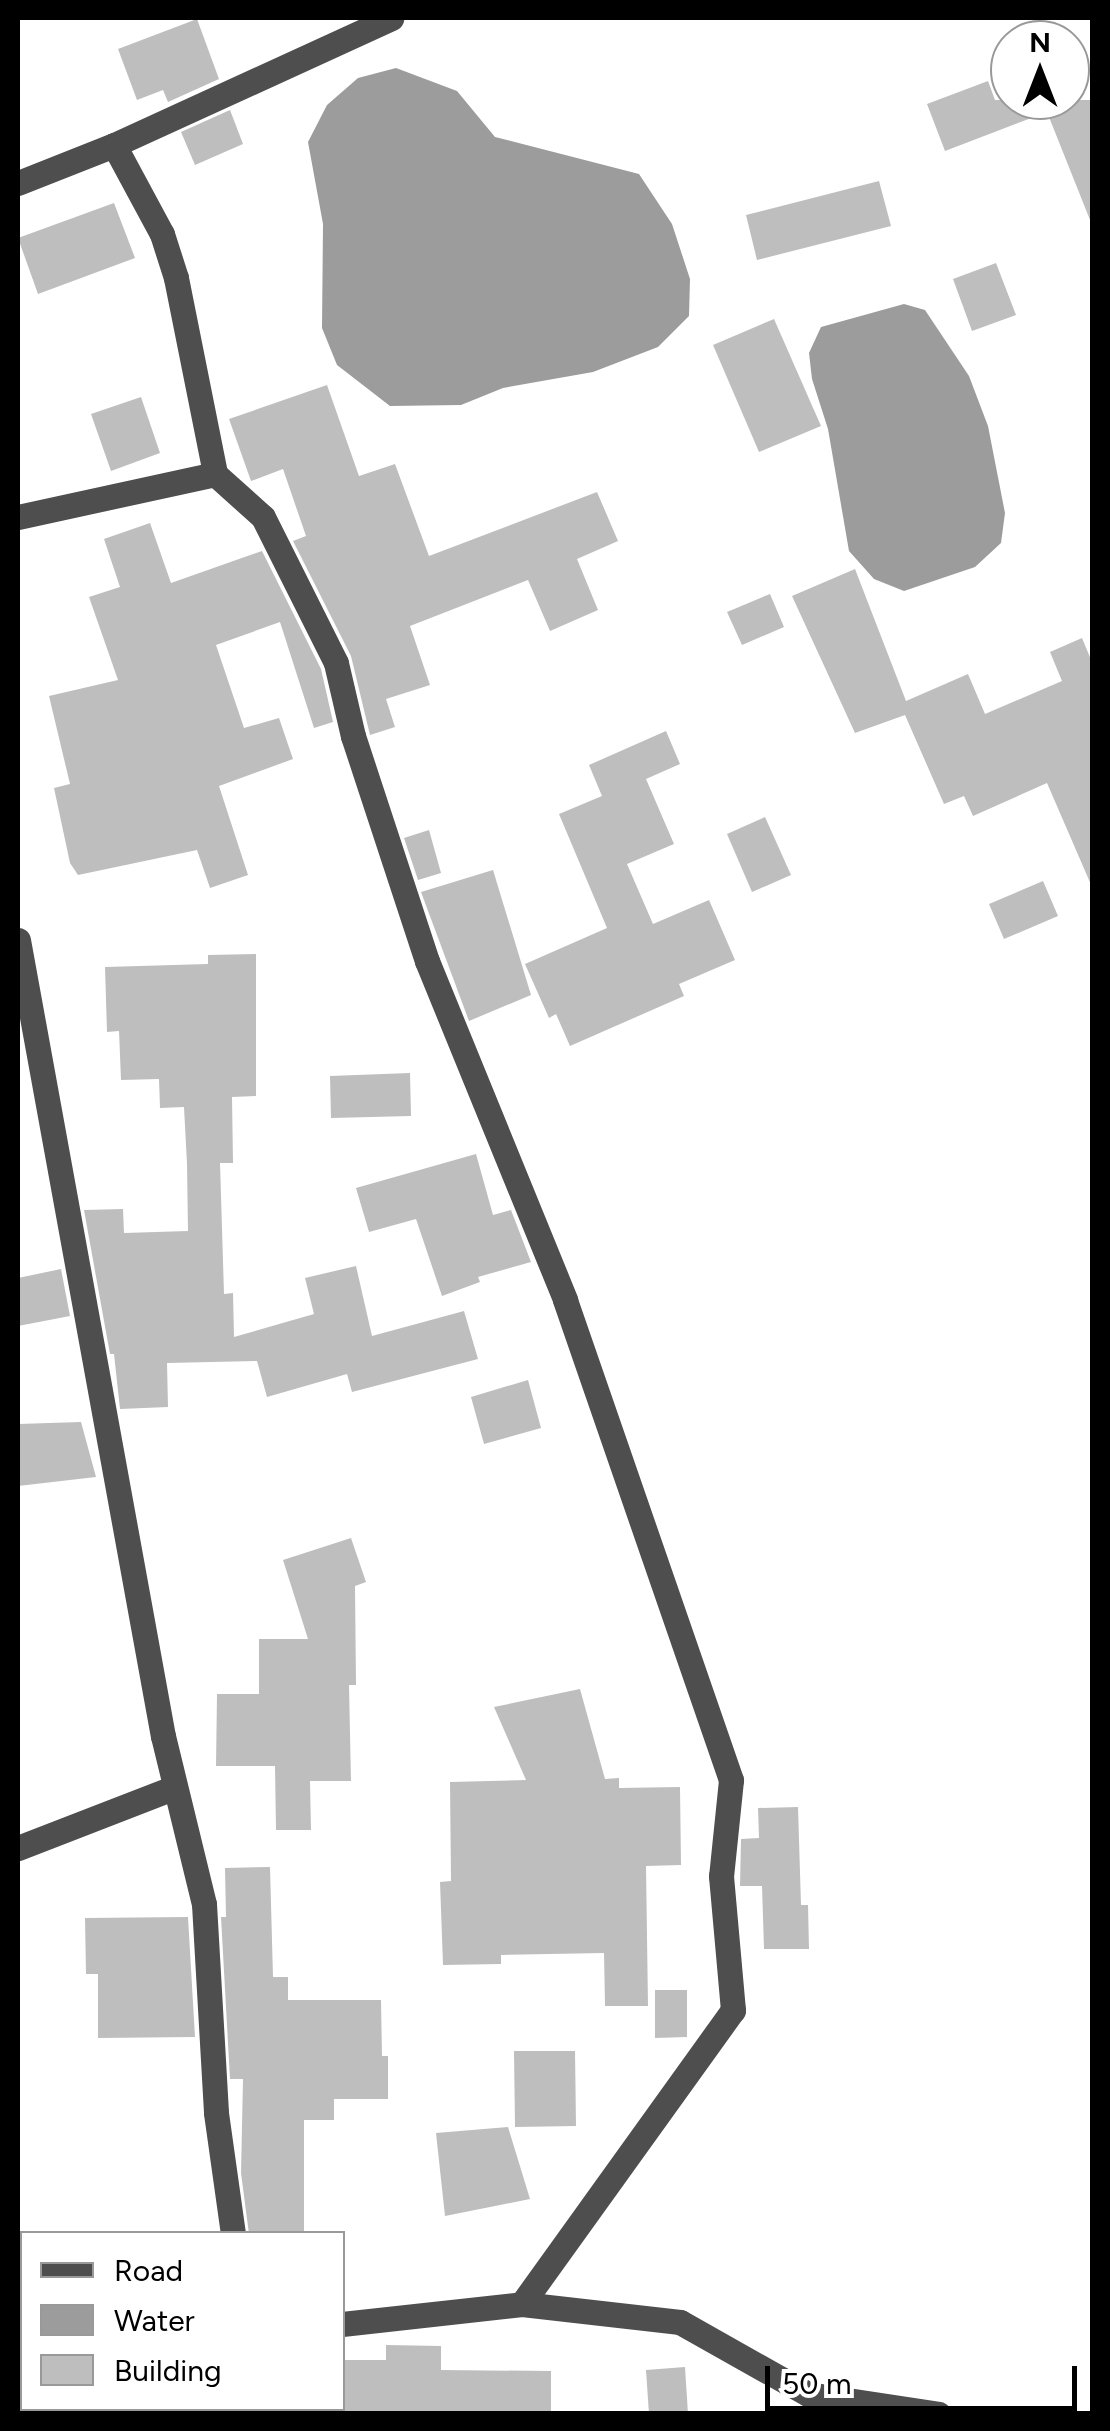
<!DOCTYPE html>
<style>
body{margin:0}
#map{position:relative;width:1110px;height:2431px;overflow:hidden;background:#fff;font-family:Figtree,sans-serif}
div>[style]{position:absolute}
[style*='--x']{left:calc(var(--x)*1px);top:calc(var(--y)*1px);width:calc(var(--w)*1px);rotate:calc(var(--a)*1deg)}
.water>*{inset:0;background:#9c9c9c}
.building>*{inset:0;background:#bebebe}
.minor>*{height:25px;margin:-12.5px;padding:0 12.5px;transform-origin:12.5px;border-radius:12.5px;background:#4e4e4e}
span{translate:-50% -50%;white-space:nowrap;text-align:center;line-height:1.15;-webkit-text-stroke:9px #fff;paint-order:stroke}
.frame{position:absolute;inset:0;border:20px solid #000;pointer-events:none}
.legend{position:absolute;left:20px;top:2231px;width:325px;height:180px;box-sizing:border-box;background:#fff;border:2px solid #999;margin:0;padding:12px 18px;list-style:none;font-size:30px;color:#000}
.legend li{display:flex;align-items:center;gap:20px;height:50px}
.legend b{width:50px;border:2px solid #999}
.north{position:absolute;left:990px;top:20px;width:100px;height:100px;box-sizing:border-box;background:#fff;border:2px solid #999;border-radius:50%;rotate:0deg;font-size:28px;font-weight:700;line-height:40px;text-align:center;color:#000}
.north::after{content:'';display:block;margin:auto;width:35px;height:45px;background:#000;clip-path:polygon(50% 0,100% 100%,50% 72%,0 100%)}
.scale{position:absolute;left:765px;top:2366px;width:312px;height:45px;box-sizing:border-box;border:5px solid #000;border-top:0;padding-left:12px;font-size:30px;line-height:35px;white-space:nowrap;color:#000;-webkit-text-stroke:8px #fff;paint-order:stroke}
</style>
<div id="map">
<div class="water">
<i style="clip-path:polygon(396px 68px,457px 91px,495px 137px,639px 174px,672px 224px,690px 279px,689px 316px,658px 347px,593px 372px,503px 388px,461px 405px,390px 406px,337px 365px,322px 328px,323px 224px,308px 142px,327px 105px,358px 78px)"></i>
<i style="clip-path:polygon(904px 304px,925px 310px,969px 376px,988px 426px,1005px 513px,1001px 543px,975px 567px,904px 591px,874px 579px,849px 551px,828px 429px,812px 379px,809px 353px,821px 327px)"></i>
</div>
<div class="building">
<i style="clip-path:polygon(197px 19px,219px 79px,168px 102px,163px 90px,137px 100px,118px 49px)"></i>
<i style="clip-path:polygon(988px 81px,995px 100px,1092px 100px,1092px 225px,1047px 112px,945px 151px,927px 104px)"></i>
<i style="clip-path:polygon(230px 110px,243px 144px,195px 165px,181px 132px)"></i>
<i style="clip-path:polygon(879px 181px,891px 226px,757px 260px,746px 215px)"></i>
<i style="clip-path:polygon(114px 203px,135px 258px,38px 294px,18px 238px)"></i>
<i style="clip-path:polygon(996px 263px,1016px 315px,972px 331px,953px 279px)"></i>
<i style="clip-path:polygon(774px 319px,821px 426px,759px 452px,713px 345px)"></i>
<i style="clip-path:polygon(327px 385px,359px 476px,395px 464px,429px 556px,597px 492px,618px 541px,577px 559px,598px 610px,550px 631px,528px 580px,410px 626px,430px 685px,386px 699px,395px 727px,370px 735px,351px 656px,293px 541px,306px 536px,283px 469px,251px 481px,229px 419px)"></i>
<i style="clip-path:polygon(141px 397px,160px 453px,111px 471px,91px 414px)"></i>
<i style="clip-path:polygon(150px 523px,171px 583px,262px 551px,321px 669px,333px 722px,314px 728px,280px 622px,216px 645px,244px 728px,279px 718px,293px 759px,219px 786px,248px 875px,210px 888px,197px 850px,78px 875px,70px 863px,54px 788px,70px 784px,49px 696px,118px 680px,89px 597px,120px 587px,104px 539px)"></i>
<i style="clip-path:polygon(855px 569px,906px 701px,968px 674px,985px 714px,1062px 681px,1050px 652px,1082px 638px,1092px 662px,1092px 887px,1047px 783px,973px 816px,964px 796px,944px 804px,905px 715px,855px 733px,792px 596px)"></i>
<i style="clip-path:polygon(770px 594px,784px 627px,742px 645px,727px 612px)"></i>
<i style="clip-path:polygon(666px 731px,680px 764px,646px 779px,674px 844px,627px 864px,653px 924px,709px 900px,735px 960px,679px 984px,684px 996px,570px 1046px,556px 1014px,549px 1018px,525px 964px,607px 928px,559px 814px,602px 796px,589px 765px)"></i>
<i style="clip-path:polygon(765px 817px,791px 875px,752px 892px,727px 834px)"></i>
<i style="clip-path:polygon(429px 830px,441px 873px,418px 880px,404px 838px)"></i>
<i style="clip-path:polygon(493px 870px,531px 995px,469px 1021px,421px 892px)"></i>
<i style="clip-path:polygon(1043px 881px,1058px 916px,1004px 939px,989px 904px)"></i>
<i style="clip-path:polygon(256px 954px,256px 1096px,232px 1097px,233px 1163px,220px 1163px,224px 1294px,233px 1293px,234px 1337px,314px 1314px,305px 1278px,356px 1266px,372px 1336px,464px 1311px,478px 1359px,352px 1392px,347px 1374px,267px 1397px,257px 1361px,167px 1363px,168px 1407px,120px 1409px,114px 1354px,110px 1354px,84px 1210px,123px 1209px,124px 1233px,188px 1231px,187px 1164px,184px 1107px,160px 1108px,159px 1079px,121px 1080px,119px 1031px,107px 1032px,105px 967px,208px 964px,208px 955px)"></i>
<i style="clip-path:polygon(410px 1073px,411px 1116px,331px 1118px,330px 1076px)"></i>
<i style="clip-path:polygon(476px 1154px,493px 1215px,511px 1210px,531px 1262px,478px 1277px,480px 1282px,442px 1296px,416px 1219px,369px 1232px,356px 1188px)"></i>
<i style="clip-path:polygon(61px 1269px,70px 1316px,18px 1326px,18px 1278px)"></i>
<i style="clip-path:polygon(528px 1380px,541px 1428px,484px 1444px,471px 1397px)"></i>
<i style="clip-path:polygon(81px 1422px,96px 1477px,18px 1486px,18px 1424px)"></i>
<i style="clip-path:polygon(351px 1538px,366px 1582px,355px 1586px,356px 1685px,349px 1685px,351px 1781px,310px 1781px,311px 1830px,276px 1830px,275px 1766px,216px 1766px,217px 1694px,259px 1694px,259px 1639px,308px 1639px,283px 1560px)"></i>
<i style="clip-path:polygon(580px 1689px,605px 1779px,619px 1778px,619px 1788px,680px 1787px,681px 1865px,646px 1866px,648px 2006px,605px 2006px,604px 1953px,501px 1955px,501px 1964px,443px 1965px,440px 1882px,451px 1881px,450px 1782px,526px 1780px,494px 1707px)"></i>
<i style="clip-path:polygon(798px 1807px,801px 1905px,808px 1905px,809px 1949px,764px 1949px,762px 1886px,740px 1886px,741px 1839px,759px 1838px,758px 1808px)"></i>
<i style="clip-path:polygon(270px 1867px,273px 1977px,288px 1977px,288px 2000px,381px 2000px,382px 2056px,388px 2056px,388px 2099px,334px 2099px,334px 2120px,304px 2120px,304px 2234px,249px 2234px,241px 2173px,243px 2079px,230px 2079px,221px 1917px,226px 1917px,225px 1868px)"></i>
<i style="clip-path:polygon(188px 1917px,195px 2037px,98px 2038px,98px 1974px,86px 1974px,85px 1918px)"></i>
<i style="clip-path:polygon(655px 1990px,687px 1990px,687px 2037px,655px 2038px)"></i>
<i style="clip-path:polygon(514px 2051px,575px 2051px,576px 2126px,515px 2127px)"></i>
<i style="clip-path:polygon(508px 2127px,530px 2199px,445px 2216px,436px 2133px)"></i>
<i style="clip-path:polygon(386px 2345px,441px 2346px,441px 2370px,551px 2371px,551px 2414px,342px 2414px,342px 2360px,386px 2360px)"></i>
<i style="clip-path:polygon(685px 2367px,688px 2414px,649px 2414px,646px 2370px)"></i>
</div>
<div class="minor">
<i style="--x:114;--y:145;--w:101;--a:61.7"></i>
<i style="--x:162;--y:234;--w:46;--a:72.3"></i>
<i style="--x:176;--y:278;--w:200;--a:78.7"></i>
<i style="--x:215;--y:474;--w:64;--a:41.9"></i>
<i style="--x:263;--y:517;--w:163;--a:63.4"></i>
<i style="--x:336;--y:663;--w:75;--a:76.9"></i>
<i style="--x:353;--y:736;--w:237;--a:71.8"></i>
<i style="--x:427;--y:961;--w:366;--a:67.8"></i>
<i style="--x:565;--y:1300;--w:508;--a:70.92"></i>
<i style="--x:731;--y:1780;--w:97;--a:95.9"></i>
<i style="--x:721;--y:1876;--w:135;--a:84.9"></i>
<i style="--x:733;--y:2010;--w:362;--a:125.7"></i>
<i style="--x:18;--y:183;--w:103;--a:-21.6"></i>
<i style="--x:114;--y:145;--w:305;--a:-24.6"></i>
<i style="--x:18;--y:517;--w:202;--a:-12.3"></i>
<i style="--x:18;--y:940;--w:809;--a:79.68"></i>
<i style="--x:163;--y:1736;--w:173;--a:76.3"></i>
<i style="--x:204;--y:1904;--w:209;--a:86.7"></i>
<i style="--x:216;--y:2113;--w:122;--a:82"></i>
<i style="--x:18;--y:1848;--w:168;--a:-21.2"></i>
<i style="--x:342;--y:2324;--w:181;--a:-6.3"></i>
<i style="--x:522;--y:2304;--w:159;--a:6.5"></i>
<i style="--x:680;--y:2322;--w:147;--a:29.4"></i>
<i style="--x:808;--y:2394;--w:132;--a:8.7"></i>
<i style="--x:18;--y:2363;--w:4;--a:-14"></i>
</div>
<div class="frame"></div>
<ul class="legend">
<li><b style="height:12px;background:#4e4e4e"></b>Road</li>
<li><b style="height:28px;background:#9c9c9c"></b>Water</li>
<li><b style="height:28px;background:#bebebe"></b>Building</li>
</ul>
<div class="north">N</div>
<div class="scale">50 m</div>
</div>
